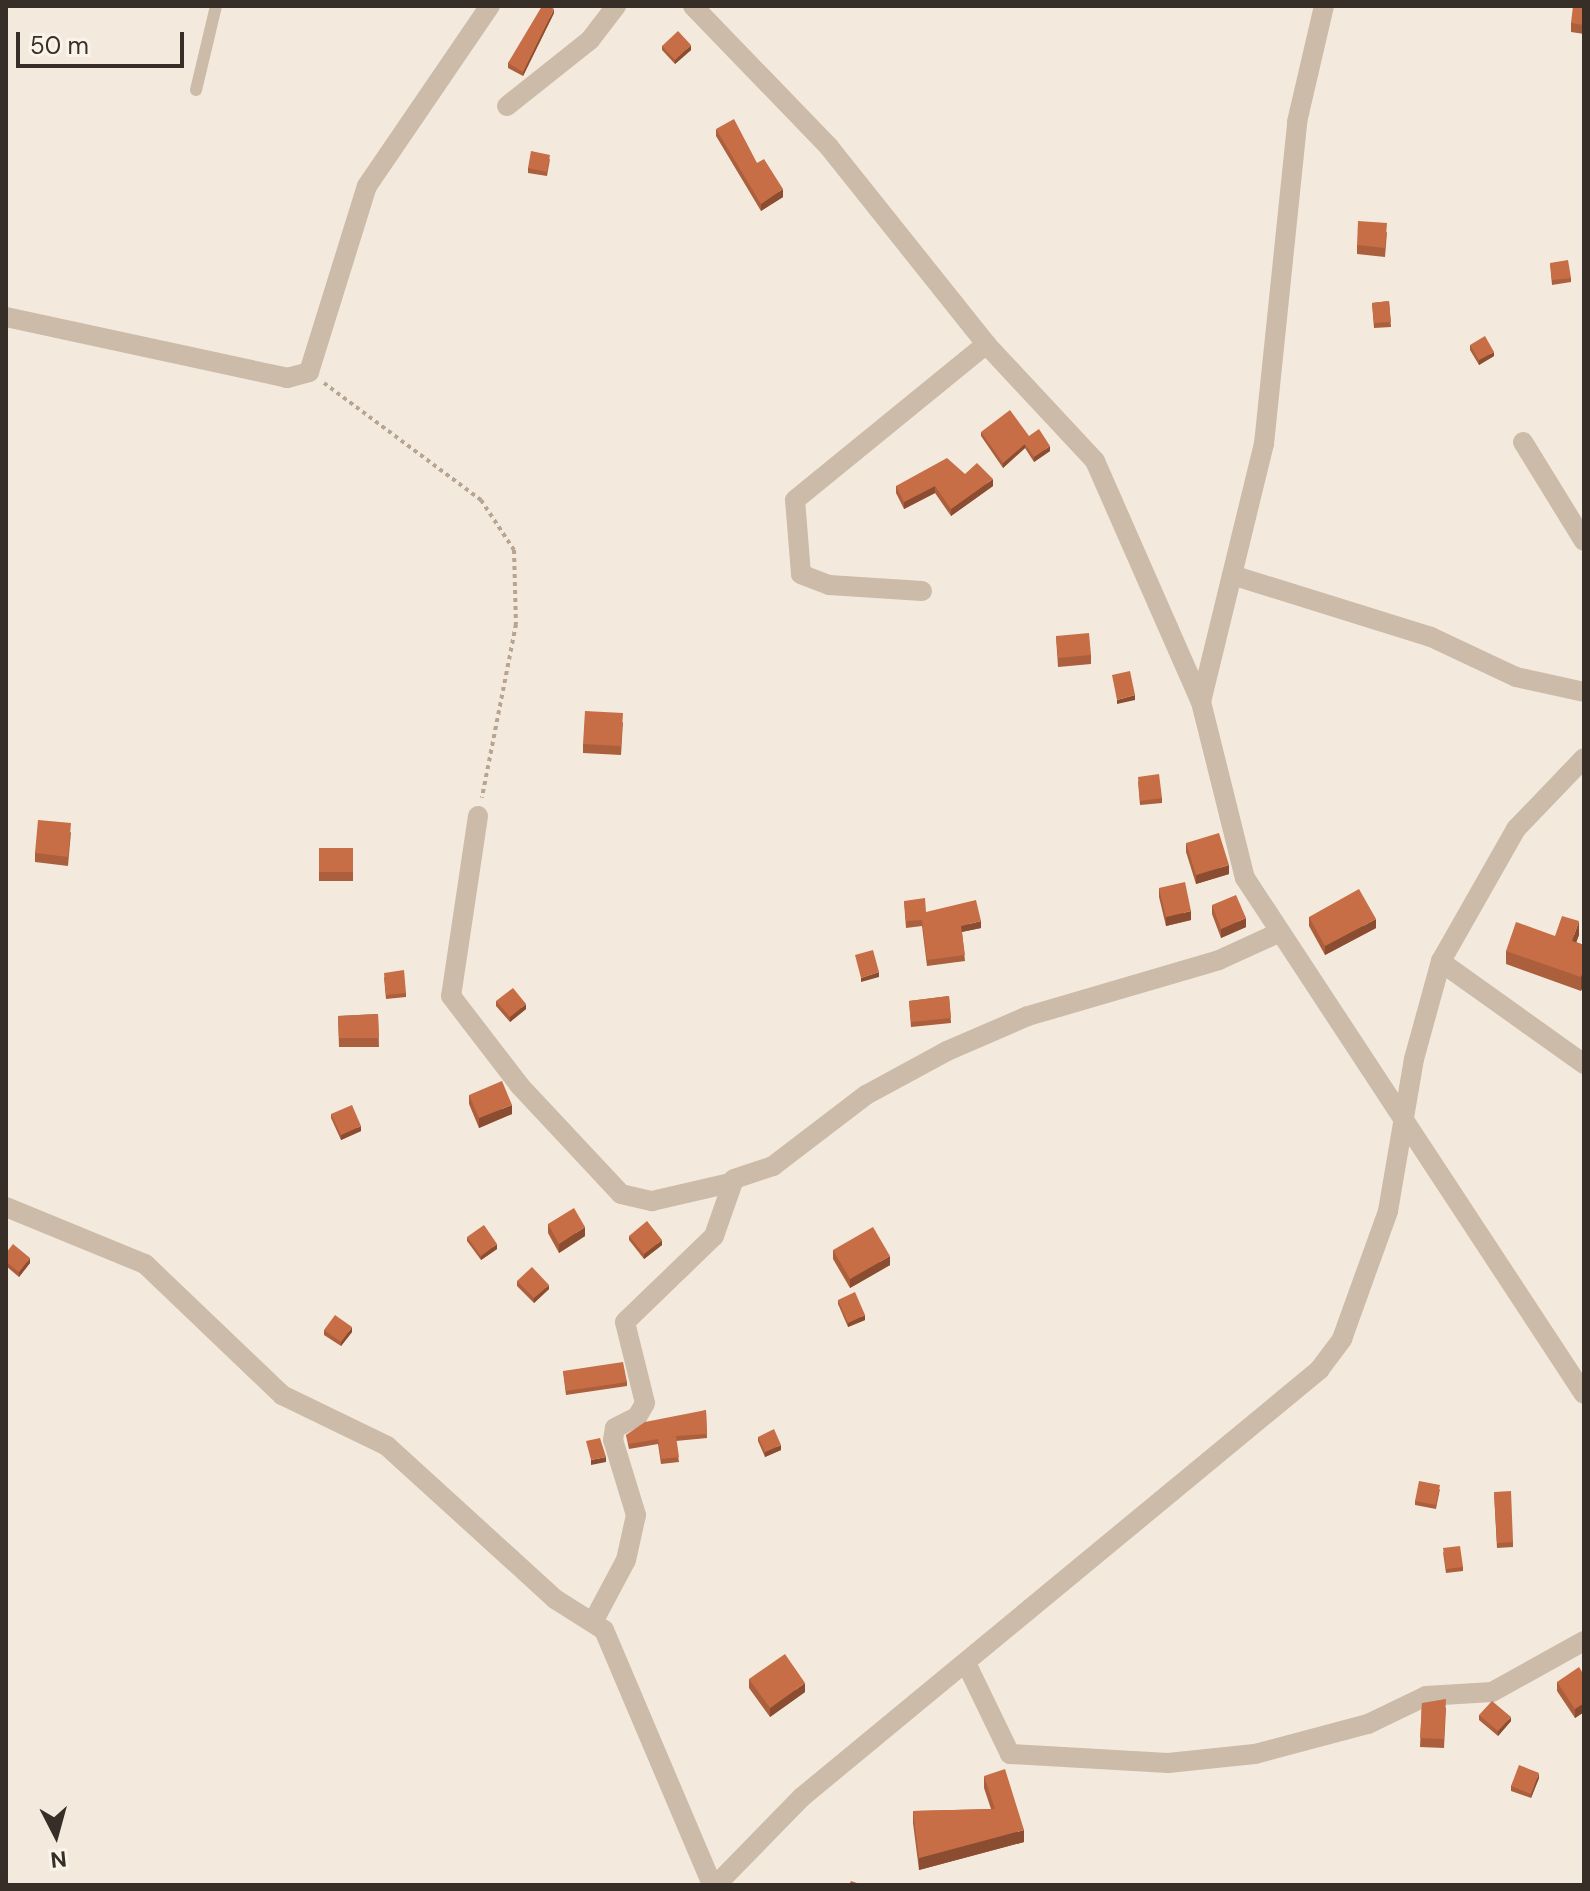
<!DOCTYPE html>
<style>
body{margin:0}
#map{position:relative;width:1590px;height:1891px;overflow:hidden;background:#f3eadd;font-family:"DM Sans",sans-serif}
div>[style]{position:absolute}
[style*='--x']{left:calc(var(--x)*1px);top:calc(var(--y)*1px);width:calc(var(--w)*1px);rotate:calc(var(--a)*1deg)}
.path>*{height:4px;margin-top:-2px;transform-origin:0;background:repeating-linear-gradient(90deg,#b7a592 0 4px,transparent 0 8px)}
.service>*{height:12px;margin:-6px;padding:0 6px;transform-origin:6px;border-radius:6px;background:#cbbba8}
.minor>*{height:20px;margin:-10px;padding:0 10px;transform-origin:10px;border-radius:10px;background:#cbbba8}
.wall>*{inset:0;background:#ab5f3c}
.shaded-wall>*{inset:0;background:#8b4d31}
.building>*{inset:0;background:#c76e46}
span{translate:-50% -50%;white-space:nowrap;text-align:center;line-height:1.15;-webkit-text-stroke:8px #faf3e9;paint-order:stroke}
.frame{position:absolute;inset:0;border:8px solid #382e28;pointer-events:none}
.north{position:absolute;left:16px;top:1795px;width:80px;height:80px;-webkit-text-stroke:6px #faf3e9;paint-order:stroke;rotate:174deg;font-size:22px;font-weight:700;line-height:32px;text-align:center;color:#382e28}
.north::after{content:'';display:block;margin:auto;width:28px;height:36px;background:#382e28;clip-path:polygon(50% 0,100% 100%,50% 72%,0 100%)}
.scale{position:absolute;left:16px;top:32px;width:168px;height:36px;box-sizing:border-box;border:4px solid #382e28;border-top:0;padding-left:10px;font-size:24px;line-height:28px;white-space:nowrap;color:#382e28;-webkit-text-stroke:6px #faf3e9;paint-order:stroke}
</style>
<div id="map">
<div class="path">
<i style="--x:324;--y:383;--w:196;--a:36.7"></i>
<i style="--x:481;--y:500;--w:60;--a:56.6"></i>
<i style="--x:514;--y:550;--w:74;--a:88.5"></i>
<i style="--x:516;--y:624;--w:177;--a:101.1"></i>
</div>
<div class="service">
<i style="--x:196;--y:90;--w:86;--a:-76.6"></i>
</div>
<div class="minor">
<i style="--x:693;--y:6;--w:196;--a:46"></i>
<i style="--x:829;--y:147;--w:252;--a:51.4"></i>
<i style="--x:986;--y:344;--w:160;--a:47"></i>
<i style="--x:1095;--y:461;--w:263;--a:66.3"></i>
<i style="--x:1201;--y:702;--w:181;--a:76"></i>
<i style="--x:1245;--y:878;--w:617;--a:56.7"></i>
<i style="--x:507;--y:106;--w:106;--a:-38.5"></i>
<i style="--x:590;--y:40;--w:43;--a:-52.6"></i>
<i style="--x:6;--y:317;--w:288;--a:12.2"></i>
<i style="--x:287;--y:378;--w:23;--a:-15"></i>
<i style="--x:309;--y:372;--w:195;--a:-72.7"></i>
<i style="--x:367;--y:186;--w:218;--a:-55.7"></i>
<i style="--x:1523;--y:442;--w:116;--a:58.4"></i>
<i style="--x:1232;--y:575;--w:208;--a:17.3"></i>
<i style="--x:1431;--y:637;--w:94;--a:25.2"></i>
<i style="--x:1516;--y:677;--w:70;--a:12.4"></i>
<i style="--x:922;--y:591;--w:93;--a:-176.3"></i>
<i style="--x:829;--y:585;--w:30;--a:-159"></i>
<i style="--x:801;--y:574;--w:74;--a:-94.6"></i>
<i style="--x:795;--y:500;--w:247;--a:-39.2"></i>
<i style="--x:1201;--y:702;--w:266;--a:-76.3"></i>
<i style="--x:1264;--y:444;--w:324;--a:-84.1"></i>
<i style="--x:1297;--y:122;--w:119;--a:-76.9"></i>
<i style="--x:478;--y:816;--w:182;--a:98.5"></i>
<i style="--x:451;--y:996;--w:113;--a:52.5"></i>
<i style="--x:520;--y:1086;--w:148;--a:46.9"></i>
<i style="--x:621;--y:1194;--w:32;--a:13"></i>
<i style="--x:652;--y:1201;--w:80;--a:-13"></i>
<i style="--x:1441;--y:962;--w:176;--a:35.5"></i>
<i style="--x:6;--y:1207;--w:150;--a:22.3"></i>
<i style="--x:145;--y:1264;--w:190;--a:43.7"></i>
<i style="--x:282;--y:1395;--w:117;--a:25.9"></i>
<i style="--x:387;--y:1446;--w:227;--a:42.3"></i>
<i style="--x:555;--y:1599;--w:58;--a:32.3"></i>
<i style="--x:604;--y:1630;--w:277;--a:67"></i>
<i style="--x:593;--y:1622;--w:70;--a:-62"></i>
<i style="--x:626;--y:1560;--w:46;--a:-77.5"></i>
<i style="--x:636;--y:1515;--w:78;--a:-107"></i>
<i style="--x:613;--y:1440;--w:12;--a:-81"></i>
<i style="--x:615;--y:1428;--w:25;--a:-27"></i>
<i style="--x:637;--y:1417;--w:16;--a:-60"></i>
<i style="--x:645;--y:1403;--w:83;--a:-103.9"></i>
<i style="--x:625;--y:1322;--w:124;--a:-44"></i>
<i style="--x:714;--y:1236;--w:60;--a:-70.7"></i>
<i style="--x:734;--y:1179;--w:41;--a:-18.4"></i>
<i style="--x:773;--y:1166;--w:117;--a:-37.4"></i>
<i style="--x:866;--y:1095;--w:92;--a:-28.5"></i>
<i style="--x:947;--y:1051;--w:88;--a:-23.4"></i>
<i style="--x:1028;--y:1016;--w:199;--a:-16.3"></i>
<i style="--x:1219;--y:960;--w:65;--a:-24.6"></i>
<i style="--x:966;--y:1663;--w:101;--a:64.2"></i>
<i style="--x:1010;--y:1754;--w:158;--a:3.3"></i>
<i style="--x:1168;--y:1763;--w:87;--a:-5.9"></i>
<i style="--x:1255;--y:1754;--w:117;--a:-14.9"></i>
<i style="--x:1368;--y:1724;--w:64;--a:-25.8"></i>
<i style="--x:1426;--y:1696;--w:66;--a:-3.5"></i>
<i style="--x:1492;--y:1692;--w:105;--a:-29"></i>
<i style="--x:716;--y:1885;--w:123;--a:-45.7"></i>
<i style="--x:802;--y:1797;--w:671;--a:-39.55"></i>
<i style="--x:1319;--y:1370;--w:39;--a:-53"></i>
<i style="--x:1342;--y:1339;--w:136;--a:-70.2"></i>
<i style="--x:1388;--y:1211;--w:154;--a:-80.3"></i>
<i style="--x:1414;--y:1059;--w:102;--a:-74.6"></i>
<i style="--x:1441;--y:961;--w:152;--a:-60.4"></i>
<i style="--x:1516;--y:829;--w:98;--a:-46.2"></i>
</div>
<div class="wall">
<i style="clip-path:polygon(1584px 6px,1584px 34px,1571px 32px,1571px 23px)"></i>
<i style="clip-path:polygon(554px 13px,523px 76px,508px 68px,508px 63px)"></i>
<i style="clip-path:polygon(662px 46px,691px 50px,675px 64px,662px 50px)"></i>
<i style="clip-path:polygon(716px 129px,757px 163px,783px 197px,761px 211px,716px 136px)"></i>
<i style="clip-path:polygon(550px 159px,547px 176px,528px 173px,528px 168px)"></i>
<i style="clip-path:polygon(1387px 232px,1385px 257px,1357px 254px,1357px 245px)"></i>
<i style="clip-path:polygon(1550px 263px,1571px 278px,1571px 282px,1552px 285px)"></i>
<i style="clip-path:polygon(1389px 301px,1391px 327px,1374px 328px,1372px 303px)"></i>
<i style="clip-path:polygon(1470px 345px,1494px 356px,1479px 365px,1470px 350px)"></i>
<i style="clip-path:polygon(981px 432px,1050px 451px,1034px 462px,1025px 448px,1003px 468px,981px 436px)"></i>
<i style="clip-path:polygon(965px 474px,993px 486px,951px 516px,935px 493px,904px 509px,896px 493px,896px 486px)"></i>
<i style="clip-path:polygon(1056px 636px,1091px 655px,1091px 664px,1058px 667px)"></i>
<i style="clip-path:polygon(623px 722px,621px 755px,583px 753px,583px 744px)"></i>
<i style="clip-path:polygon(1138px 781px,1162px 798px,1162px 803px,1140px 805px)"></i>
<i style="clip-path:polygon(71px 832px,68px 866px,35px 862px,35px 853px)"></i>
<i style="clip-path:polygon(1186px 843px,1229px 874px,1196px 884px,1186px 852px)"></i>
<i style="clip-path:polygon(319px 848px,353px 848px,353px 881px,319px 881px)"></i>
<i style="clip-path:polygon(1159px 888px,1191px 920px,1166px 926px,1159px 897px)"></i>
<i style="clip-path:polygon(904px 901px,926px 912px,981px 928px,962px 932px,965px 961px,927px 966px,922px 926px,906px 928px)"></i>
<i style="clip-path:polygon(1212px 905px,1246px 927px,1221px 938px,1212px 914px)"></i>
<i style="clip-path:polygon(1309px 917px,1376px 928px,1325px 955px,1309px 926px)"></i>
<i style="clip-path:polygon(1579px 935px,1576px 942px,1584px 945px,1584px 983px,1581px 991px,1506px 964px,1506px 951px,1555px 936px)"></i>
<i style="clip-path:polygon(384px 977px,406px 993px,406px 997px,386px 999px)"></i>
<i style="clip-path:polygon(949px 996px,951px 1023px,911px 1027px,909px 1001px)"></i>
<i style="clip-path:polygon(496px 1001px,526px 1009px,510px 1022px,496px 1006px)"></i>
<i style="clip-path:polygon(378px 1014px,379px 1047px,339px 1047px,338px 1016px)"></i>
<i style="clip-path:polygon(469px 1095px,512px 1114px,479px 1128px,469px 1104px)"></i>
<i style="clip-path:polygon(331px 1114px,361px 1131px,341px 1140px,331px 1118px)"></i>
<i style="clip-path:polygon(548px 1224px,585px 1236px,559px 1253px,548px 1233px)"></i>
<i style="clip-path:polygon(629px 1236px,662px 1245px,644px 1259px,629px 1240px)"></i>
<i style="clip-path:polygon(467px 1237px,497px 1249px,481px 1260px,467px 1241px)"></i>
<i style="clip-path:polygon(833px 1250px,890px 1265px,850px 1288px,833px 1259px)"></i>
<i style="clip-path:polygon(6px 1253px,30px 1263px,19px 1277px,6px 1266px)"></i>
<i style="clip-path:polygon(517px 1281px,549px 1289px,534px 1303px,517px 1286px)"></i>
<i style="clip-path:polygon(838px 1300px,865px 1320px,848px 1327px,838px 1304px)"></i>
<i style="clip-path:polygon(324px 1330px,352px 1332px,341px 1346px,324px 1335px)"></i>
<i style="clip-path:polygon(563px 1371px,627px 1382px,627px 1386px,566px 1395px)"></i>
<i style="clip-path:polygon(706px 1410px,707px 1438px,676px 1441px,679px 1462px,661px 1464px,658px 1444px,629px 1449px,626px 1435px)"></i>
<i style="clip-path:polygon(758px 1437px,781px 1450px,765px 1457px,758px 1441px)"></i>
<i style="clip-path:polygon(1440px 1489px,1436px 1509px,1415px 1505px,1415px 1501px)"></i>
<i style="clip-path:polygon(1494px 1492px,1513px 1542px,1513px 1547px,1497px 1548px)"></i>
<i style="clip-path:polygon(1443px 1552px,1463px 1567px,1463px 1571px,1446px 1573px)"></i>
<i style="clip-path:polygon(1584px 1675px,1584px 1712px,1575px 1718px,1557px 1691px,1557px 1682px)"></i>
<i style="clip-path:polygon(749px 1679px,805px 1692px,770px 1717px,749px 1688px)"></i>
<i style="clip-path:polygon(1422px 1703px,1446px 1708px,1444px 1748px,1420px 1747px)"></i>
<i style="clip-path:polygon(1479px 1715px,1511px 1721px,1498px 1736px,1479px 1720px)"></i>
<i style="clip-path:polygon(984px 1776px,1024px 1842px,919px 1870px,913px 1823px,913px 1811px,991px 1809px,984px 1788px)"></i>
<i style="clip-path:polygon(1539px 1778px,1531px 1798px,1511px 1791px,1511px 1786px)"></i>
</div>
<div class="shaded-wall">
<i style="clip-path:polygon(554px 9px,554px 13px,523px 76px,523px 72px)"></i>
<i style="clip-path:polygon(691px 45px,691px 50px,675px 64px,675px 60px)"></i>
<i style="clip-path:polygon(783px 189px,783px 197px,761px 211px,761px 204px)"></i>
<i style="clip-path:polygon(1494px 352px,1494px 356px,1479px 365px,1479px 360px)"></i>
<i style="clip-path:polygon(1025px 444px,1025px 448px,1003px 468px,1003px 463px)"></i>
<i style="clip-path:polygon(1050px 446px,1050px 451px,1034px 462px,1034px 457px)"></i>
<i style="clip-path:polygon(993px 479px,993px 486px,951px 516px,951px 509px)"></i>
<i style="clip-path:polygon(935px 486px,935px 493px,904px 509px,904px 502px)"></i>
<i style="clip-path:polygon(1135px 695px,1135px 700px,1117px 704px,1117px 700px)"></i>
<i style="clip-path:polygon(1229px 865px,1229px 874px,1196px 884px,1196px 875px)"></i>
<i style="clip-path:polygon(1191px 911px,1191px 920px,1166px 926px,1166px 917px)"></i>
<i style="clip-path:polygon(1246px 918px,1246px 927px,1221px 938px,1221px 929px)"></i>
<i style="clip-path:polygon(1376px 919px,1376px 928px,1325px 955px,1325px 946px)"></i>
<i style="clip-path:polygon(981px 921px,981px 928px,961px 932px,961px 926px)"></i>
<i style="clip-path:polygon(1579px 921px,1579px 935px,1572px 954px,1572px 941px)"></i>
<i style="clip-path:polygon(1584px 969px,1584px 983px,1581px 991px,1581px 977px)"></i>
<i style="clip-path:polygon(879px 972px,879px 977px,861px 982px,861px 978px)"></i>
<i style="clip-path:polygon(526px 1004px,526px 1009px,510px 1022px,510px 1017px)"></i>
<i style="clip-path:polygon(512px 1105px,512px 1114px,479px 1128px,479px 1118px)"></i>
<i style="clip-path:polygon(361px 1126px,361px 1131px,341px 1140px,341px 1135px)"></i>
<i style="clip-path:polygon(585px 1227px,585px 1236px,559px 1253px,559px 1244px)"></i>
<i style="clip-path:polygon(662px 1240px,662px 1245px,644px 1259px,644px 1254px)"></i>
<i style="clip-path:polygon(497px 1244px,497px 1249px,481px 1260px,481px 1256px)"></i>
<i style="clip-path:polygon(890px 1256px,890px 1265px,850px 1288px,850px 1279px)"></i>
<i style="clip-path:polygon(30px 1258px,30px 1263px,19px 1277px,19px 1272px)"></i>
<i style="clip-path:polygon(549px 1285px,549px 1289px,534px 1303px,534px 1298px)"></i>
<i style="clip-path:polygon(865px 1315px,865px 1320px,848px 1327px,848px 1323px)"></i>
<i style="clip-path:polygon(352px 1327px,352px 1332px,341px 1346px,341px 1342px)"></i>
<i style="clip-path:polygon(781px 1445px,781px 1450px,765px 1457px,765px 1452px)"></i>
<i style="clip-path:polygon(606px 1457px,606px 1462px,591px 1465px,591px 1460px)"></i>
<i style="clip-path:polygon(805px 1683px,805px 1692px,770px 1717px,770px 1708px)"></i>
<i style="clip-path:polygon(1584px 1703px,1584px 1712px,1575px 1718px,1575px 1709px)"></i>
<i style="clip-path:polygon(1511px 1717px,1511px 1721px,1498px 1736px,1498px 1731px)"></i>
<i style="clip-path:polygon(1539px 1773px,1539px 1778px,1531px 1798px,1531px 1794px)"></i>
<i style="clip-path:polygon(1024px 1830px,1024px 1842px,919px 1870px,919px 1858px)"></i>
</div>
<div class="building">
<i style="clip-path:polygon(542px 6px,549px 6px,554px 9px,523px 72px,508px 63px)"></i>
<i style="clip-path:polygon(1573px 6px,1584px 6px,1584px 25px,1571px 23px)"></i>
<i style="clip-path:polygon(678px 31px,691px 45px,675px 60px,662px 46px)"></i>
<i style="clip-path:polygon(734px 119px,757px 163px,764px 159px,783px 189px,761px 204px,716px 129px)"></i>
<i style="clip-path:polygon(531px 151px,550px 155px,547px 172px,528px 168px)"></i>
<i style="clip-path:polygon(1358px 221px,1387px 223px,1385px 248px,1357px 245px)"></i>
<i style="clip-path:polygon(1568px 260px,1571px 278px,1552px 280px,1550px 263px)"></i>
<i style="clip-path:polygon(1389px 301px,1391px 322px,1374px 323px,1372px 303px)"></i>
<i style="clip-path:polygon(1485px 336px,1494px 352px,1479px 360px,1470px 345px)"></i>
<i style="clip-path:polygon(1010px 410px,1029px 436px,1039px 429px,1050px 446px,1034px 457px,1025px 444px,1003px 463px,981px 432px)"></i>
<i style="clip-path:polygon(947px 458px,965px 474px,977px 463px,993px 479px,951px 509px,935px 486px,904px 502px,896px 486px)"></i>
<i style="clip-path:polygon(1089px 633px,1091px 655px,1058px 658px,1056px 636px)"></i>
<i style="clip-path:polygon(1130px 671px,1135px 695px,1117px 700px,1112px 675px)"></i>
<i style="clip-path:polygon(585px 711px,623px 713px,621px 746px,583px 744px)"></i>
<i style="clip-path:polygon(1159px 774px,1162px 798px,1140px 801px,1138px 777px)"></i>
<i style="clip-path:polygon(38px 820px,71px 823px,68px 857px,35px 853px)"></i>
<i style="clip-path:polygon(1219px 833px,1229px 865px,1196px 875px,1186px 843px)"></i>
<i style="clip-path:polygon(319px 848px,353px 848px,353px 872px,319px 872px)"></i>
<i style="clip-path:polygon(1185px 882px,1191px 911px,1166px 917px,1159px 888px)"></i>
<i style="clip-path:polygon(1359px 889px,1376px 919px,1325px 946px,1309px 917px)"></i>
<i style="clip-path:polygon(1236px 895px,1246px 918px,1221px 929px,1212px 905px)"></i>
<i style="clip-path:polygon(925px 898px,926px 912px,976px 900px,981px 921px,961px 926px,965px 955px,927px 960px,922px 920px,906px 921px,904px 901px)"></i>
<i style="clip-path:polygon(1562px 916px,1579px 921px,1572px 941px,1584px 945px,1584px 969px,1581px 977px,1506px 951px,1516px 922px,1555px 936px)"></i>
<i style="clip-path:polygon(873px 950px,879px 972px,861px 978px,855px 955px)"></i>
<i style="clip-path:polygon(404px 970px,406px 993px,386px 995px,384px 973px)"></i>
<i style="clip-path:polygon(513px 988px,526px 1004px,510px 1017px,496px 1001px)"></i>
<i style="clip-path:polygon(949px 996px,951px 1018px,911px 1022px,909px 1001px)"></i>
<i style="clip-path:polygon(378px 1014px,379px 1038px,339px 1038px,338px 1016px)"></i>
<i style="clip-path:polygon(502px 1081px,512px 1105px,479px 1118px,469px 1095px)"></i>
<i style="clip-path:polygon(352px 1105px,361px 1126px,341px 1135px,331px 1114px)"></i>
<i style="clip-path:polygon(574px 1208px,585px 1227px,559px 1244px,548px 1224px)"></i>
<i style="clip-path:polygon(647px 1221px,662px 1240px,644px 1254px,629px 1236px)"></i>
<i style="clip-path:polygon(484px 1225px,497px 1244px,481px 1256px,467px 1237px)"></i>
<i style="clip-path:polygon(873px 1227px,890px 1256px,850px 1279px,833px 1250px)"></i>
<i style="clip-path:polygon(13px 1244px,30px 1258px,19px 1272px,6px 1262px,6px 1253px)"></i>
<i style="clip-path:polygon(532px 1267px,549px 1285px,534px 1298px,517px 1281px)"></i>
<i style="clip-path:polygon(855px 1292px,865px 1315px,848px 1323px,838px 1300px)"></i>
<i style="clip-path:polygon(335px 1315px,352px 1327px,341px 1342px,324px 1330px)"></i>
<i style="clip-path:polygon(623px 1362px,627px 1382px,566px 1391px,563px 1371px)"></i>
<i style="clip-path:polygon(706px 1410px,707px 1434px,676px 1436px,679px 1457px,661px 1459px,658px 1439px,629px 1444px,626px 1435px,645px 1422px)"></i>
<i style="clip-path:polygon(774px 1429px,781px 1445px,765px 1452px,758px 1437px)"></i>
<i style="clip-path:polygon(600px 1438px,606px 1457px,591px 1460px,586px 1441px)"></i>
<i style="clip-path:polygon(1419px 1481px,1440px 1485px,1436px 1505px,1415px 1501px)"></i>
<i style="clip-path:polygon(1511px 1491px,1513px 1542px,1497px 1543px,1494px 1492px)"></i>
<i style="clip-path:polygon(1460px 1546px,1463px 1567px,1446px 1569px,1443px 1548px)"></i>
<i style="clip-path:polygon(785px 1654px,805px 1683px,770px 1708px,749px 1679px)"></i>
<i style="clip-path:polygon(1579px 1667px,1584px 1675px,1584px 1703px,1575px 1709px,1557px 1682px)"></i>
<i style="clip-path:polygon(1446px 1699px,1444px 1739px,1420px 1738px,1422px 1703px)"></i>
<i style="clip-path:polygon(1492px 1701px,1511px 1717px,1498px 1731px,1479px 1715px)"></i>
<i style="clip-path:polygon(1519px 1765px,1539px 1773px,1531px 1794px,1511px 1786px)"></i>
<i style="clip-path:polygon(1005px 1769px,1024px 1830px,919px 1858px,913px 1811px,995px 1809px,984px 1776px)"></i>
<i style="clip-path:polygon(851px 1881px,863px 1885px,849px 1885px)"></i>
</div>
<div class="frame"></div>
<div class="north">N</div>
<div class="scale">50 m</div>
</div>
